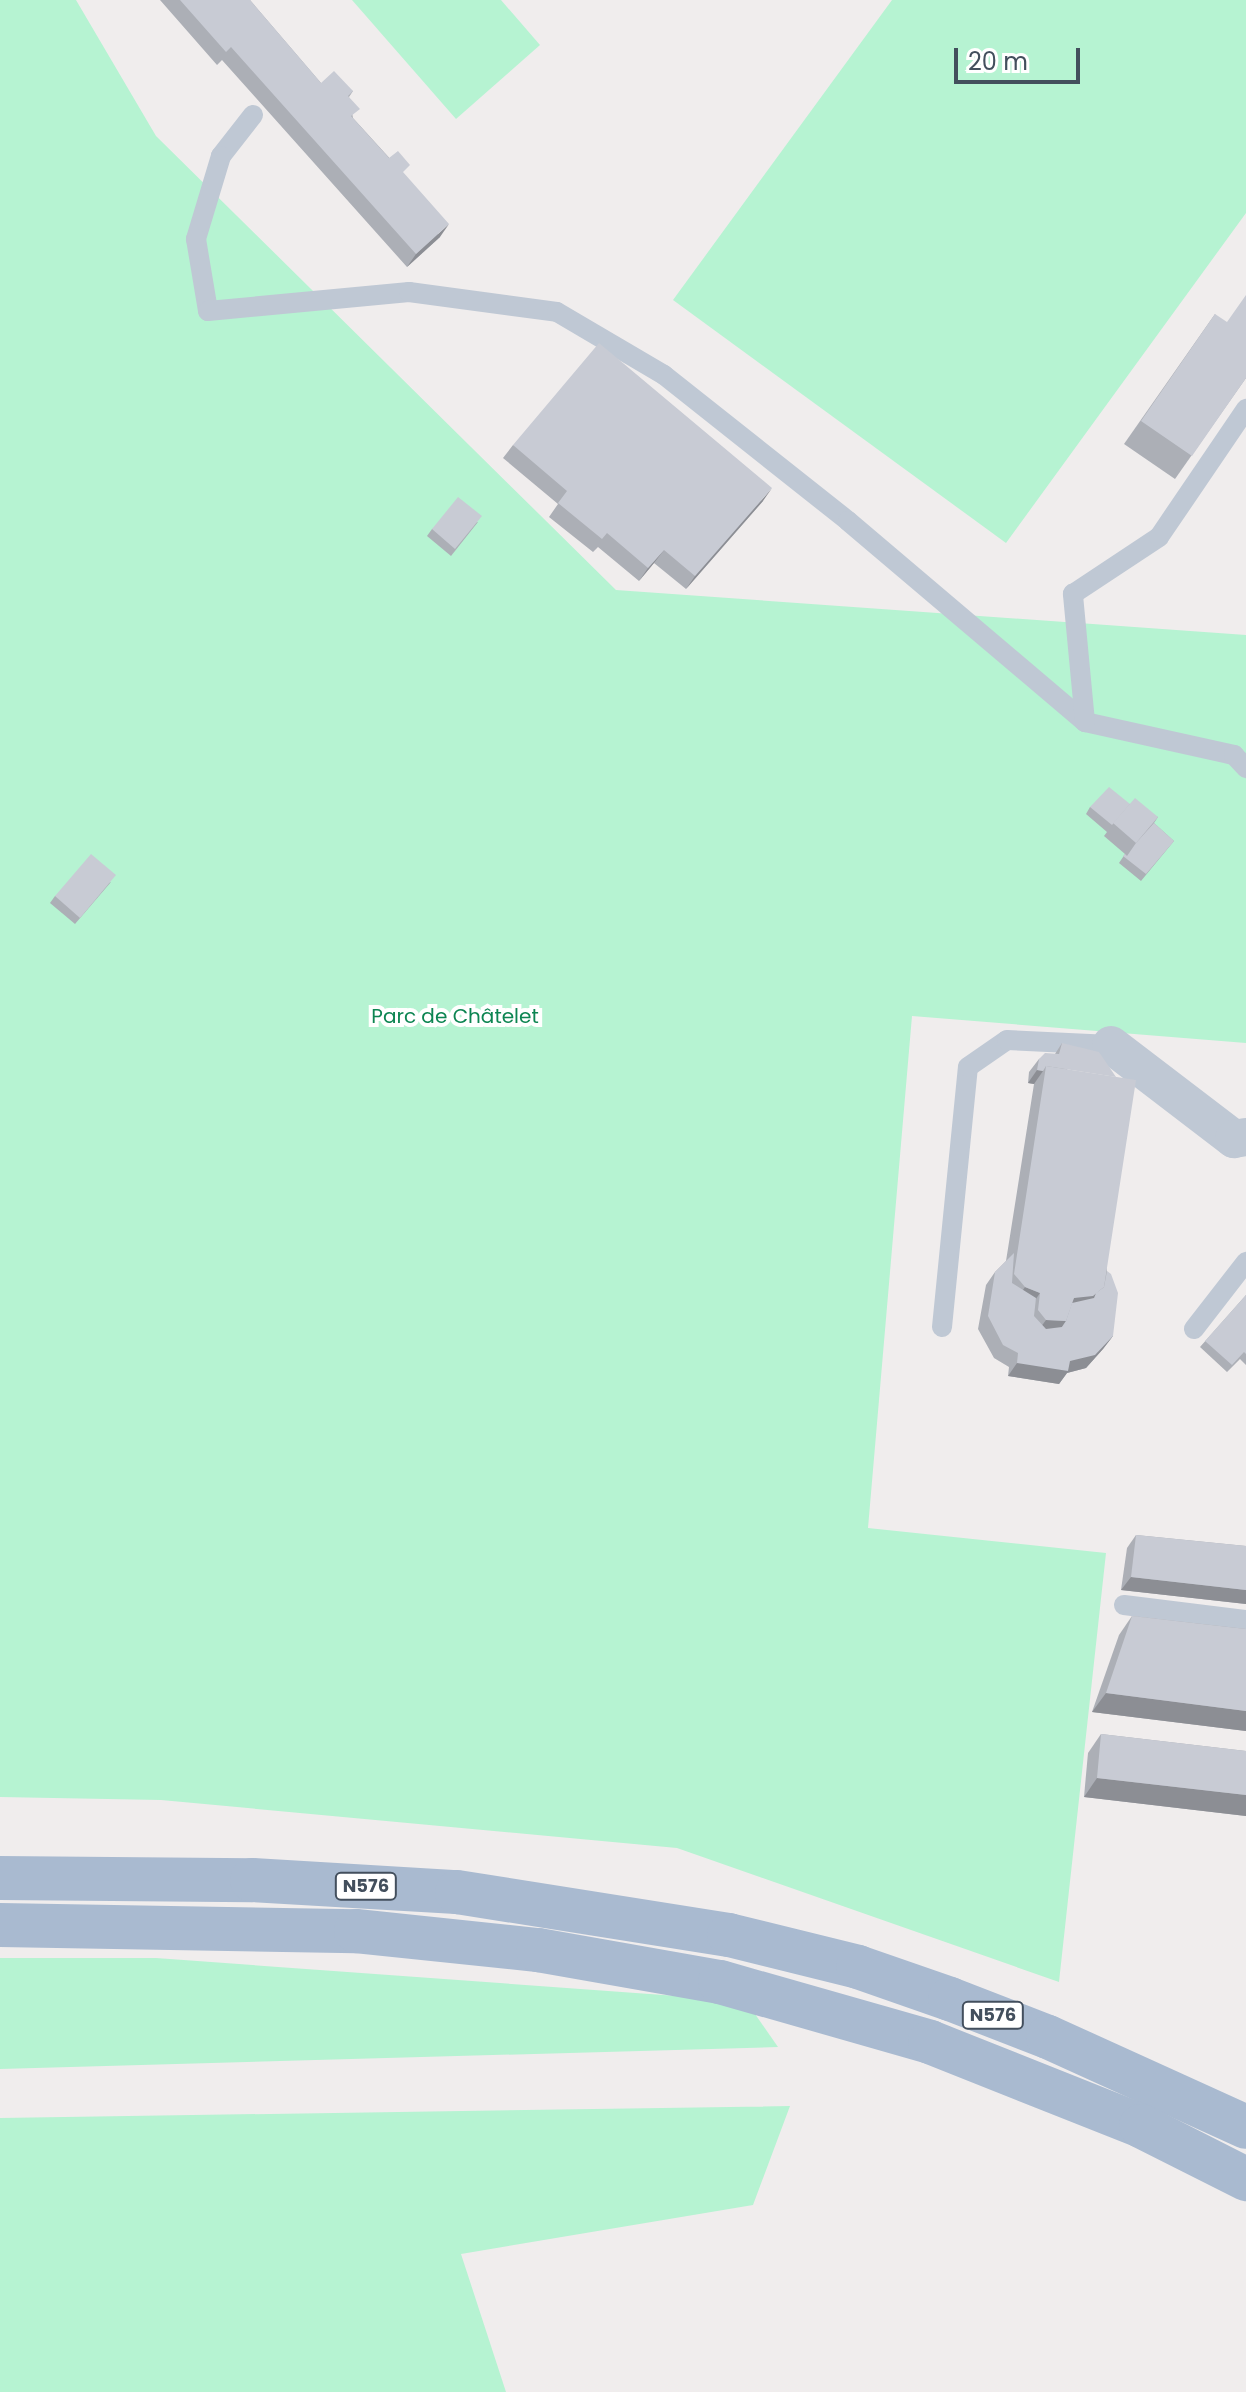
<!DOCTYPE html>
<meta charset="utf-8">
<style>
body{margin:0}
#map{position:relative;width:1246px;height:2392px;overflow:hidden;background:#f0eded;font-family:Poppins,sans-serif}
div>[style]{position:absolute}
[style*='--x']{left:calc(var(--x)*1px);top:calc(var(--y)*1px);width:calc(var(--w)*1px);rotate:calc(var(--a)*1deg)}
.green>*{inset:0;background:#b6f3d2}
.lane>*{height:20px;margin:-10px;padding:0 10px;transform-origin:10px;border-radius:10px;background:#bfc8d4}
.street>*{height:38px;margin:-19px;padding:0 19px;transform-origin:19px;border-radius:19px;background:#bfc8d4}
.primary>*{height:44px;margin:-22px;padding:0 22px;transform-origin:22px;border-radius:22px;background:#a9bad0}
.wall>*{inset:0;background:#acafb6}
.shaded-wall>*{inset:0;background:#8c8e94}
.building>*{inset:0;background:#c8cbd4}
span{translate:-50% -50%;white-space:nowrap;text-align:center;line-height:1.15;-webkit-text-stroke:8px #fff;paint-order:stroke}
.shield-label span{padding:2px 6px;background:#fff;border:2px solid;border-radius:6px;-webkit-text-stroke-width:0}
.shield-label{font-size:18px;color:#434f5d;font-weight:700}
.park-label{font-size:20px;color:#0d8552}
.scale{position:absolute;left:954px;top:48px;width:126px;height:36px;box-sizing:border-box;border:4px solid #434f5d;border-top:0;padding-left:10px;font-size:24px;line-height:28px;white-space:nowrap;color:#434f5d;-webkit-text-stroke:6px #fff;paint-order:stroke}
</style>
<div id="map">
<div class="green">
<i style="clip-path:polygon(0 0,76px 0,156px 136px,616px 590px,1246px 635px,1246px 1043px,912px 1016px,868px 1528px,1106px 1553px,1059px 1982px,677px 1848px,161px 1800px,0 1797px)"></i>
<i style="clip-path:polygon(352px 0,501px 0,540px 45px,456px 119px)"></i>
<i style="clip-path:polygon(892px 0,1246px 0,1246px 213px,1006px 543px,673px 300px)"></i>
<i style="clip-path:polygon(0 1958px,156px 1958px,746px 2001px,778px 2047px,0 2069px)"></i>
<i style="clip-path:polygon(790px 2106px,753px 2205px,461px 2254px,506px 2392px,0 2392px,0 2118px)"></i>
</div>
<div class="lane">
<i style="--x:253;--y:115;--w:52;--a:128"></i>
<i style="--x:221;--y:156;--w:87;--a:106.8"></i>
<i style="--x:196;--y:239;--w:73;--a:80.5"></i>
<i style="--x:208;--y:311;--w:202;--a:-5.4"></i>
<i style="--x:409;--y:292;--w:149;--a:7.7"></i>
<i style="--x:557;--y:312;--w:124;--a:30.5"></i>
<i style="--x:664;--y:375;--w:235;--a:38.4"></i>
<i style="--x:848;--y:521;--w:311;--a:40.3"></i>
<i style="--x:1085;--y:722;--w:153;--a:12.5"></i>
<i style="--x:1234;--y:755;--w:18;--a:47"></i>
<i style="--x:1085;--y:722;--w:129;--a:-95.4"></i>
<i style="--x:1073;--y:594;--w:103;--a:-33.5"></i>
<i style="--x:1159;--y:537;--w:155;--a:-55.8"></i>
<i style="--x:942;--y:1327;--w:261;--a:-84.3"></i>
<i style="--x:968;--y:1067;--w:47;--a:-34.7"></i>
<i style="--x:1007;--y:1040;--w:104;--a:2.8"></i>
<i style="--x:1194;--y:1329;--w:85;--a:-52.2"></i>
<i style="--x:1124;--y:1605;--w:123;--a:7"></i>
</div>
<div class="street">
<i style="--x:1111;--y:1045;--w:155;--a:37.4"></i>
<i style="--x:1234;--y:1139;--w:12;--a:-9"></i>
</div>
<div class="primary">
<i style="--x:0;--y:1878;--w:252;--a:0.5"></i>
<i style="--x:252;--y:1880;--w:205;--a:3.4"></i>
<i style="--x:457;--y:1892;--w:275;--a:9"></i>
<i style="--x:729;--y:1935;--w:133;--a:13.9"></i>
<i style="--x:858;--y:1967;--w:97;--a:19.2"></i>
<i style="--x:950;--y:1999;--w:105;--a:21.2"></i>
<i style="--x:1048;--y:2037;--w:217;--a:24.4"></i>
<i style="--x:0;--y:1925;--w:356;--a:1"></i>
<i style="--x:356;--y:1931;--w:183;--a:6"></i>
<i style="--x:538;--y:1950;--w:185;--a:10"></i>
<i style="--x:720;--y:1982;--w:218;--a:15.9"></i>
<i style="--x:930;--y:2042;--w:227;--a:21.7"></i>
<i style="--x:1141;--y:2126;--w:118;--a:26.8"></i>
</div>
<div class="wall">
<i style="clip-path:polygon(160px 0,250px 0,321px 83px,353px 91px,349px 97px,353px 118px,404px 174px,440px 237px,407px 267px,222px 60px,217px 65px)"></i>
<i style="clip-path:polygon(1215px 314px,1246px 378px,1175px 479px,1124px 444px)"></i>
<i style="clip-path:polygon(513px 445px,763px 501px,686px 589px,654px 563px,639px 581px,598px 547px,593px 552px,549px 517px,558px 504px,503px 458px)"></i>
<i style="clip-path:polygon(478px 522px,451px 556px,427px 536px,432px 529px)"></i>
<i style="clip-path:polygon(1130px 804px,1158px 817px,1154px 823px,1174px 841px,1141px 881px,1119px 863px,1125px 854px,1104px 836px,1107px 832px,1086px 814px,1090px 807px)"></i>
<i style="clip-path:polygon(111px 882px,75px 924px,50px 903px,55px 896px)"></i>
<i style="clip-path:polygon(1062px 1043px,1107px 1271px,1113px 1336px,1103px 1349px,1086px 1368px,1067px 1373px,1059px 1384px,1008px 1376px,1009px 1367px,994px 1358px,978px 1329px,986px 1285px,995px 1272px,1006px 1261px,1034px 1084px,1028px 1083px,1029px 1072px,1039px 1059px,1055px 1054px)"></i>
<i style="clip-path:polygon(1246px 1295px,1246px 1365px,1240px 1359px,1227px 1372px,1200px 1347px)"></i>
<i style="clip-path:polygon(1136px 1535px,1246px 1546px,1246px 1604px,1121px 1590px,1127px 1548px)"></i>
<i style="clip-path:polygon(1132px 1616px,1246px 1629px,1246px 1731px,1092px 1712px,1119px 1635px)"></i>
<i style="clip-path:polygon(1101px 1734px,1246px 1751px,1246px 1816px,1084px 1797px,1088px 1753px)"></i>
</div>
<div class="shaded-wall">
<i style="clip-path:polygon(449px 224px,440px 237px,407px 267px,416px 254px)"></i>
<i style="clip-path:polygon(772px 488px,763px 501px,686px 589px,695px 576px)"></i>
<i style="clip-path:polygon(664px 550px,654px 563px,639px 581px,648px 568px)"></i>
<i style="clip-path:polygon(1037px 1070px,1043px 1071px,1034px 1084px,1028px 1083px)"></i>
<i style="clip-path:polygon(1025px 1287px,1040px 1293px,1027px 1312px,1012px 1306px)"></i>
<i style="clip-path:polygon(1104px 1287px,1091px 1306px,1070px 1304px,1074px 1298px)"></i>
<i style="clip-path:polygon(1046px 1320px,1066px 1321px,1053px 1340px,1032px 1339px)"></i>
<i style="clip-path:polygon(1113px 1336px,1103px 1349px,1086px 1368px,1067px 1373px,1059px 1384px,1008px 1376px,1017px 1363px,1070px 1361px)"></i>
<i style="clip-path:polygon(1131px 1577px,1246px 1590px,1246px 1604px,1121px 1590px)"></i>
<i style="clip-path:polygon(1106px 1693px,1246px 1711px,1246px 1731px,1092px 1712px)"></i>
<i style="clip-path:polygon(1097px 1778px,1246px 1795px,1246px 1816px,1084px 1797px)"></i>
</div>
<div class="building">
<i style="clip-path:polygon(180px 0,250px 0,321px 83px,334px 71px,353px 91px,348px 96px,360px 109px,351px 116px,389px 158px,398px 151px,410px 165px,403px 172px,449px 224px,416px 254px,231px 47px,226px 52px)"></i>
<i style="clip-path:polygon(1246px 295px,1246px 378px,1192px 456px,1141px 421px,1215px 314px,1227px 322px)"></i>
<i style="clip-path:polygon(599px 343px,772px 488px,695px 576px,664px 550px,648px 568px,607px 533px,602px 539px,558px 503px,567px 491px,513px 445px)"></i>
<i style="clip-path:polygon(458px 497px,482px 516px,455px 549px,432px 529px)"></i>
<i style="clip-path:polygon(1109px 787px,1130px 804px,1112px 825px,1090px 807px)"></i>
<i style="clip-path:polygon(1135px 798px,1158px 817px,1136px 843px,1113px 823px)"></i>
<i style="clip-path:polygon(1154px 823px,1174px 841px,1146px 874px,1123px 856px,1125px 854px,1127px 856px,1136px 843px)"></i>
<i style="clip-path:polygon(91px 854px,116px 875px,80px 918px,55px 896px)"></i>
<i style="clip-path:polygon(1062px 1043px,1099px 1052px,1116px 1077px,1046px 1066px,1043px 1071px,1037px 1070px,1039px 1059px,1045px 1053px,1059px 1054px)"></i>
<i style="clip-path:polygon(1046px 1066px,1136px 1080px,1104px 1287px,1093px 1296px,1074px 1298px,1066px 1321px,1046px 1320px,1038px 1310px,1040px 1293px,1025px 1287px,1014px 1274px)"></i>
<i style="clip-path:polygon(1014px 1253px,1012px 1283px,1036px 1298px,1034px 1316px,1046px 1329px,1062px 1327px,1066px 1321px,1072px 1303px,1094px 1298px,1096px 1293px,1104px 1287px,1107px 1271px,1111px 1274px,1118px 1293px,1113px 1336px,1095px 1355px,1070px 1361px,1068px 1371px,1017px 1363px,1018px 1353px,1003px 1345px,988px 1316px,995px 1272px)"></i>
<i style="clip-path:polygon(1246px 1295px,1246px 1354px,1244px 1352px,1232px 1365px,1205px 1341px)"></i>
<i style="clip-path:polygon(1136px 1535px,1246px 1546px,1246px 1590px,1131px 1577px)"></i>
<i style="clip-path:polygon(1132px 1616px,1246px 1629px,1246px 1711px,1106px 1693px)"></i>
<i style="clip-path:polygon(1101px 1734px,1246px 1751px,1246px 1795px,1097px 1778px)"></i>
</div>
<div class="shield-label">
<span style="left:366px;top:1886px">N576</span>
<span style="left:993px;top:2015px">N576</span>
</div>
<div class="park-label">
<span style="left:455px;top:1016px">Parc de Châtelet</span>
</div>
<div class="scale">20 m</div>
</div>
